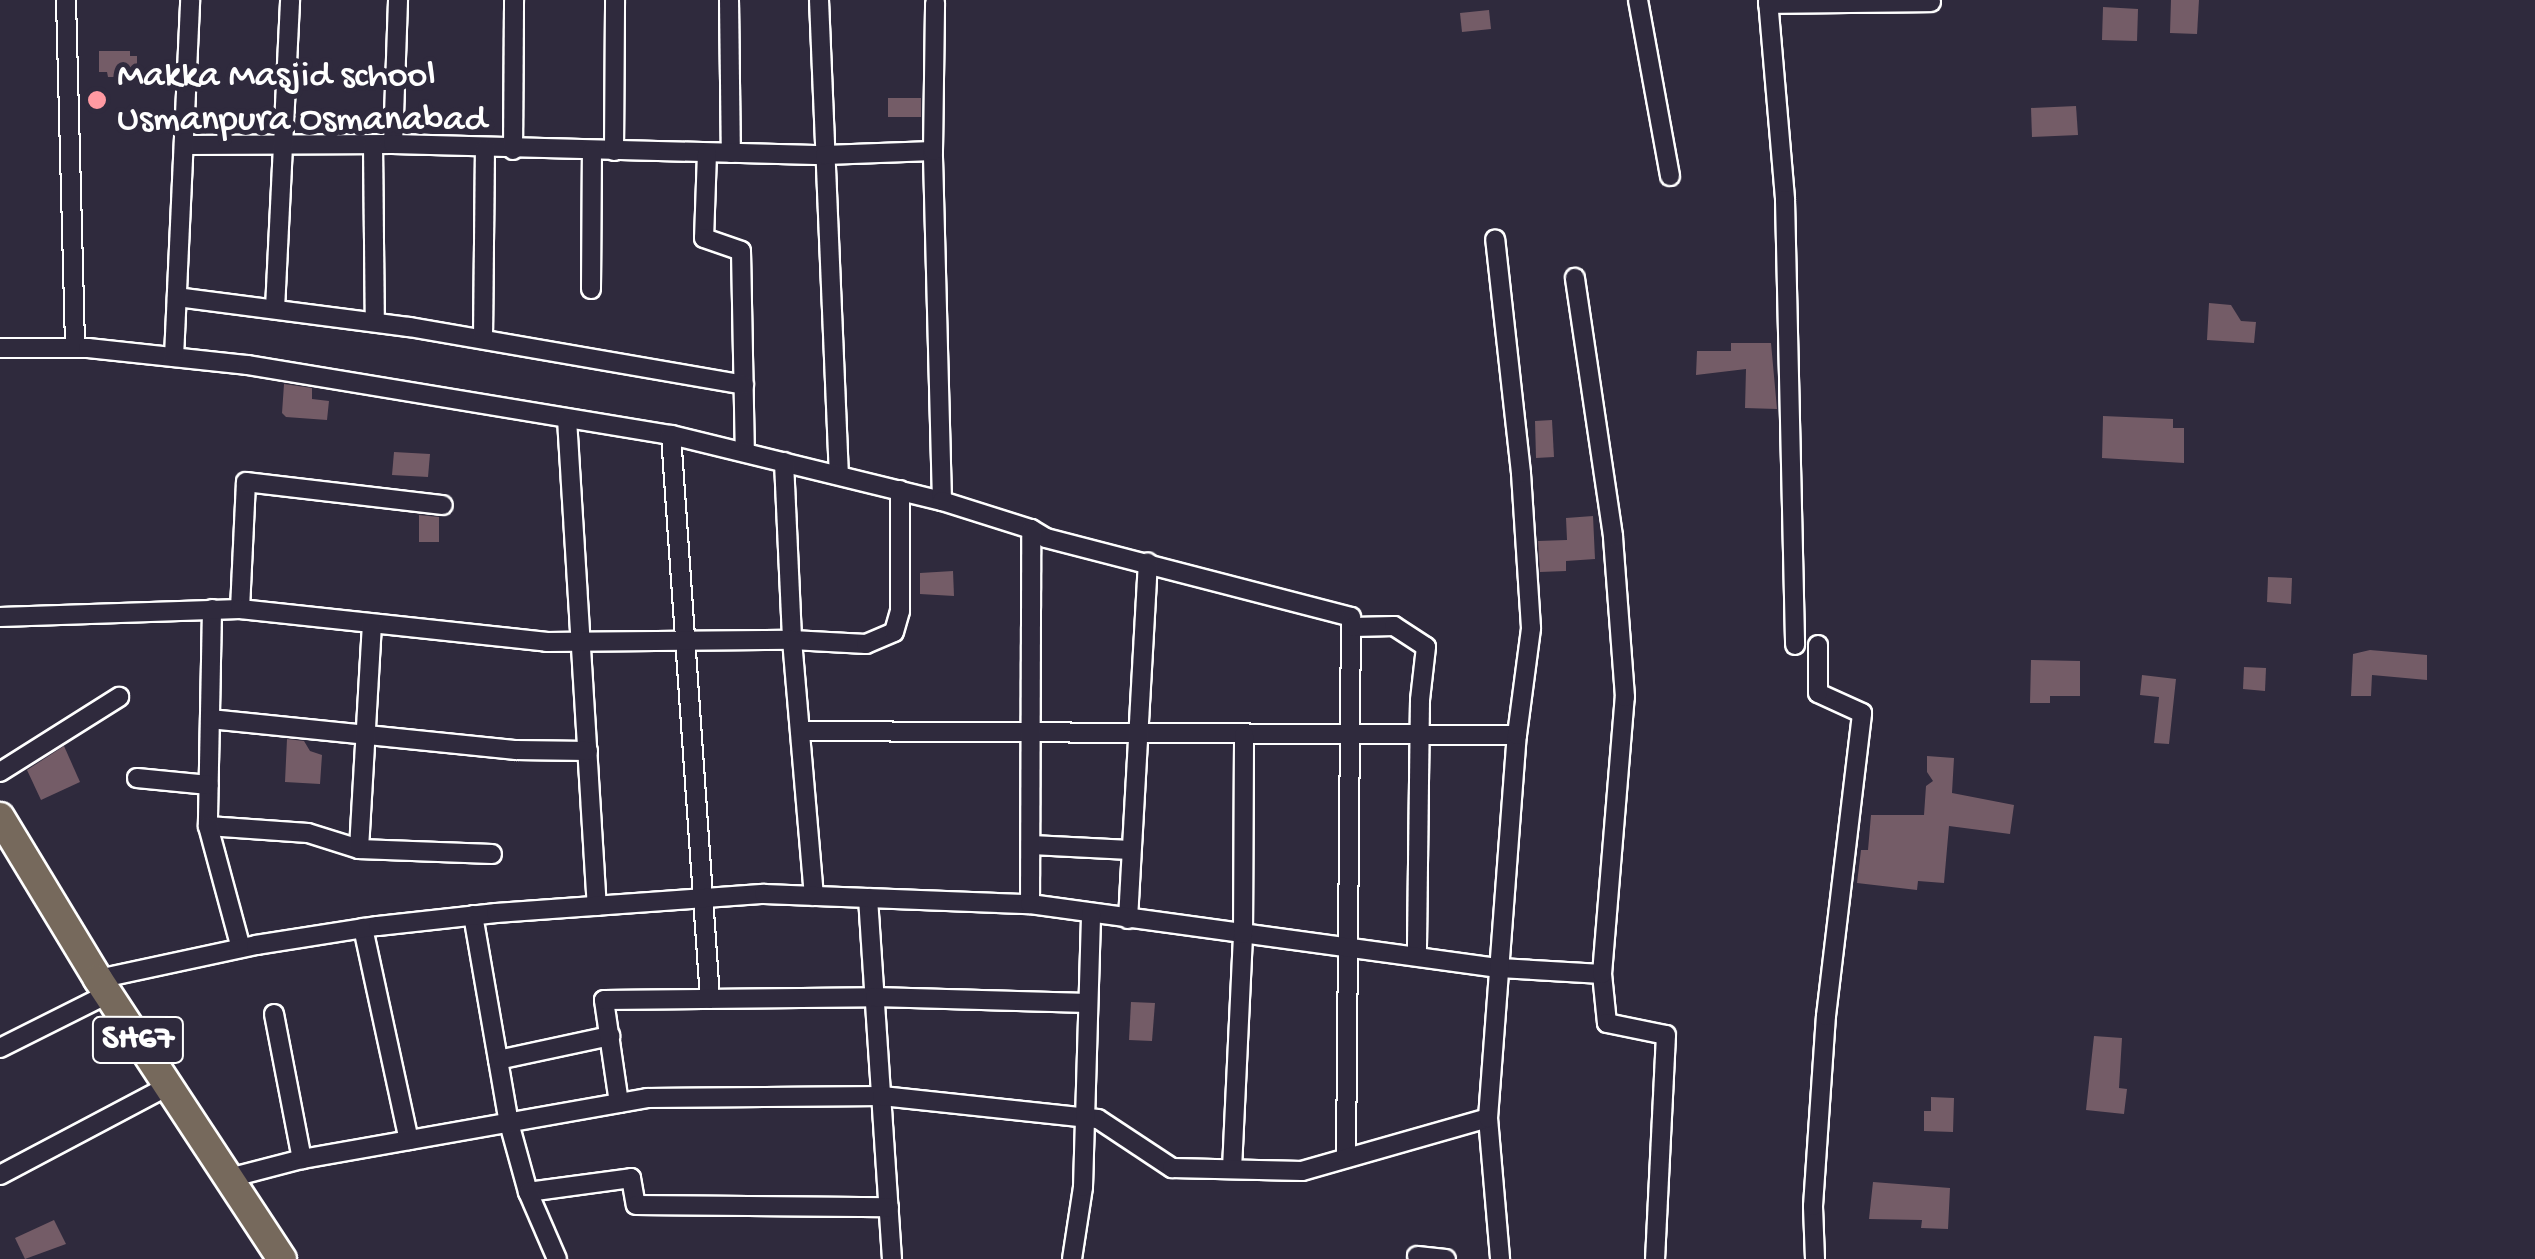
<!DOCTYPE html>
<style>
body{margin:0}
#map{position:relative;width:2535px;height:1259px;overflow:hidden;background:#2f2a3d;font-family:"Gochi Hand",sans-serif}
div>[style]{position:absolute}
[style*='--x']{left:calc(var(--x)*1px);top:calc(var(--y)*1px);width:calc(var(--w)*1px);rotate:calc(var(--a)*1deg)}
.building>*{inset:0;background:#745c67}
.roads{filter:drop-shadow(2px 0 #fff) drop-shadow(-2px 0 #fff) drop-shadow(0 2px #fff) drop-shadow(0 -2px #fff)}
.street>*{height:18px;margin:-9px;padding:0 9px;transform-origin:9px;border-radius:9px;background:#2f2a3d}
.primary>*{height:28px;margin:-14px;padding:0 14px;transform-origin:14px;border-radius:14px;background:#76695c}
.dots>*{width:28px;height:28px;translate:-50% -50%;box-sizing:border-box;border:5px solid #2f2a3d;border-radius:50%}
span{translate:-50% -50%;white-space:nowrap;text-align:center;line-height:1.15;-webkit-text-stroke:10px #2f2a3d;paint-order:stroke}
.shield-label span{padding:2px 8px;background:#2f2a3d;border:2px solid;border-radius:8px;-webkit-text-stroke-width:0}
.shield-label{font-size:35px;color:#fff;font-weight:700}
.poi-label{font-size:38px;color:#fff}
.left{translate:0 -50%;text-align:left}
</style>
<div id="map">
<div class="building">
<i style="clip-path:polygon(2171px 0,2199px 0,2197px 34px,2170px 33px)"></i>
<i style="clip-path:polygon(2103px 7px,2138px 9px,2137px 41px,2102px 40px)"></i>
<i style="clip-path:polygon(1489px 10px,1491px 29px,1462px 32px,1460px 13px)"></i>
<i style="clip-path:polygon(99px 51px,130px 51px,130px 56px,137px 56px,137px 77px,108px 77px,107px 72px,99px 72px)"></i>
<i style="clip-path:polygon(888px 98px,921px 98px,921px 117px,888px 117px)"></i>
<i style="clip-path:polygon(2076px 106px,2078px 135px,2032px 137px,2031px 108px)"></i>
<i style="clip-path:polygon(2209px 303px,2231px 305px,2241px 321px,2256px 322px,2254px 343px,2207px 340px)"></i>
<i style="clip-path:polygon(1731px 343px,1771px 343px,1777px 409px,1745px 408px,1746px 369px,1696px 375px,1697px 351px,1731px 351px)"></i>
<i style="clip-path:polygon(284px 384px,312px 388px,312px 399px,329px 401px,327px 420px,286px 417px,282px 413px)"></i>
<i style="clip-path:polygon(2103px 416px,2173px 419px,2173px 428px,2184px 428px,2184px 463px,2102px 458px)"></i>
<i style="clip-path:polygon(1552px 420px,1554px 457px,1536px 458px,1535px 421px)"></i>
<i style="clip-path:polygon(394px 452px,430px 454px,428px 477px,392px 475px)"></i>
<i style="clip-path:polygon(419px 515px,439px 517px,439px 542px,419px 542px)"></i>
<i style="clip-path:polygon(1593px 516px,1595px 559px,1566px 561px,1566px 571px,1540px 572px,1538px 541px,1567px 540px,1566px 518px)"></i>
<i style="clip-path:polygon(953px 571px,954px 596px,920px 594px,920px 573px)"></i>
<i style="clip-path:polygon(2268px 577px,2292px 578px,2291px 604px,2267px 602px)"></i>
<i style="clip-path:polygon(2370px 650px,2427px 655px,2427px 680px,2372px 675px,2371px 696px,2351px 696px,2353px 654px)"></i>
<i style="clip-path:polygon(2031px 660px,2080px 661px,2080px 696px,2050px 696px,2050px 703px,2030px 703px)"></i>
<i style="clip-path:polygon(2244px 667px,2266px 668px,2265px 691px,2243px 689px)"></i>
<i style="clip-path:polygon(2142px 675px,2176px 679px,2169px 744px,2154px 743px,2159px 697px,2140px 695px)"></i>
<i style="clip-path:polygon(287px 739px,304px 741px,310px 751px,322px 755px,320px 784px,285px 782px)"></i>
<i style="clip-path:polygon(64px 746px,80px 782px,41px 800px,27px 770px)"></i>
<i style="clip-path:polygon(1927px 756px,1954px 758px,1952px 793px,2014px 805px,2010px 834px,1949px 826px,1944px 883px,1918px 881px,1917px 890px,1857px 883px,1861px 850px,1868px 850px,1871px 815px,1924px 815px,1926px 786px,1933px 781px,1927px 772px)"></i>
<i style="clip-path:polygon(1131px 1002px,1155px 1003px,1152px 1041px,1129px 1040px)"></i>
<i style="clip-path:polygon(2094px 1036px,2122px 1038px,2119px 1088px,2127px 1089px,2124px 1114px,2086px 1110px)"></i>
<i style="clip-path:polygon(1931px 1097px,1954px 1098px,1953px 1132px,1924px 1131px,1924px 1111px,1931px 1111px)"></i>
<i style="clip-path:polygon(1873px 1182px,1950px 1188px,1948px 1229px,1921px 1228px,1922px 1220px,1869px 1219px)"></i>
<i style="clip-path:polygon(54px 1220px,66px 1244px,25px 1259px,15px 1238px)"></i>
</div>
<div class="roads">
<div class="street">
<i style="--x:66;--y:0;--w:348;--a:88.5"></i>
<i style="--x:729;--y:0;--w:153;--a:89.3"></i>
<i style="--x:819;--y:0;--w:474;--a:87.6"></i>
<i style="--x:1638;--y:0;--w:179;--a:79.7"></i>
<i style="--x:1768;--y:0;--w:201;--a:85.1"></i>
<i style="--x:1785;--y:200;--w:445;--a:88.7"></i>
<i style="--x:1768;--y:4;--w:163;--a:-0.7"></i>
<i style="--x:393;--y:144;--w:144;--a:-88"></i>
<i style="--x:184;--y:145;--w:209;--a:-0.3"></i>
<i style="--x:393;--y:144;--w:432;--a:1.5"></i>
<i style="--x:825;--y:155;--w:108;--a:-2.1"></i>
<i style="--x:373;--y:145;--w:177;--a:89.4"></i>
<i style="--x:513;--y:150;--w:150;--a:-89.6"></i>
<i style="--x:614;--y:151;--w:151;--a:-89.6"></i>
<i style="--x:707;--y:153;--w:85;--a:92"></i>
<i style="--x:704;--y:238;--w:39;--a:19"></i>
<i style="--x:741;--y:251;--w:201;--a:88.9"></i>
<i style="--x:591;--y:289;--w:138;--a:-89.6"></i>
<i style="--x:177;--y:297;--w:234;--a:7.4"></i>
<i style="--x:409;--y:327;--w:340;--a:9.8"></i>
<i style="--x:275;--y:309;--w:309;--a:-87.2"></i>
<i style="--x:483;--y:338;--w:189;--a:-89.4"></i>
<i style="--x:0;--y:348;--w:88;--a:0"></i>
<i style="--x:88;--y:348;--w:161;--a:6.1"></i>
<i style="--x:248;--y:365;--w:429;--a:9.4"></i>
<i style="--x:671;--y:435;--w:279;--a:13.7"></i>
<i style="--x:942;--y:501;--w:350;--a:-91.5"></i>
<i style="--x:933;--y:151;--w:148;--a:-89.2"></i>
<i style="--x:174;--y:357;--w:357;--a:-87.4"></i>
<i style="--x:567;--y:419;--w:488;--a:86.5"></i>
<i style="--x:671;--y:435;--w:565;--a:86.04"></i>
<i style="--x:784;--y:462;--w:178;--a:87.4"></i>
<i style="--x:792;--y:640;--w:74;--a:3.1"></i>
<i style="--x:866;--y:644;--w:30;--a:-23"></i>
<i style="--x:894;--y:632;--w:22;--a:-74"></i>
<i style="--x:900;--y:611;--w:121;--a:-90"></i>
<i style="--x:942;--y:501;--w:93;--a:17.5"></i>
<i style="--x:1031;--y:529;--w:17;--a:31"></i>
<i style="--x:1046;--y:538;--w:315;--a:14.5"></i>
<i style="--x:1351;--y:617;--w:541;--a:90.53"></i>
<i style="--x:212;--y:609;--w:217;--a:91.1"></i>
<i style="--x:208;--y:826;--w:100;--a:4"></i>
<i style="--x:308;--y:833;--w:53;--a:17.4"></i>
<i style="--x:359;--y:849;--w:133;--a:2.2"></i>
<i style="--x:240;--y:609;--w:127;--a:-87.3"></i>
<i style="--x:246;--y:482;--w:198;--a:6.7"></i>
<i style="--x:0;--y:617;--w:240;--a:-1.9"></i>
<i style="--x:240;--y:609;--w:309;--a:6.1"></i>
<i style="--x:547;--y:642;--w:245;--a:-0.5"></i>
<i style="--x:792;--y:640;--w:257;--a:85.1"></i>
<i style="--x:1353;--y:627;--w:41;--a:-1.4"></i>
<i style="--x:1394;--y:626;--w:38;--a:33"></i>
<i style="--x:1426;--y:647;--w:53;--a:96.5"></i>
<i style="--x:1420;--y:700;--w:256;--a:90.7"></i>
<i style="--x:210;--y:719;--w:308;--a:5.8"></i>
<i style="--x:516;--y:750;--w:72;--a:0.8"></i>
<i style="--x:800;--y:731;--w:717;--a:0.32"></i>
<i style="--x:0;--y:772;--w:141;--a:-32.2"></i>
<i style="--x:137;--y:778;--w:72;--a:5.6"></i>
<i style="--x:208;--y:826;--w:126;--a:74.9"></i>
<i style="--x:1031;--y:845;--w:100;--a:2.9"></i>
<i style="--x:359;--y:849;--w:225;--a:-86.7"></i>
<i style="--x:868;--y:898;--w:362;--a:86.2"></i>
<i style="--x:1030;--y:904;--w:375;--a:-89.8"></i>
<i style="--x:473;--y:915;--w:211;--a:80.2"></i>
<i style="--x:509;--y:1123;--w:72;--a:74.6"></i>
<i style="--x:528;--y:1192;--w:104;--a:-7.7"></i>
<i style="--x:631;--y:1178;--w:27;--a:80"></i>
<i style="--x:636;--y:1205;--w:253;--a:0.5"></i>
<i style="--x:1128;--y:919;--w:357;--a:-86.8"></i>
<i style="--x:363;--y:928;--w:217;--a:77.8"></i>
<i style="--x:1602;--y:974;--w:49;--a:84.2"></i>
<i style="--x:1607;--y:1023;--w:60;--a:11.5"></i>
<i style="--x:1666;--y:1035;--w:224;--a:92.8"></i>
<i style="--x:98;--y:979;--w:162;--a:-12.1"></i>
<i style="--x:256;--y:945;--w:123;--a:-8.9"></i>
<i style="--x:378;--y:926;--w:119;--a:-6.3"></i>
<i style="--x:496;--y:913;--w:269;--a:-4.1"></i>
<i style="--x:764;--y:894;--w:266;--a:2.2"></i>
<i style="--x:1030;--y:904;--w:473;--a:7.8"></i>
<i style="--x:1499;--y:968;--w:103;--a:3.3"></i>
<i style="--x:1602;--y:974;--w:278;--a:-85.3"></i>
<i style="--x:1625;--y:697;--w:161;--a:-94.3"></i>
<i style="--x:1613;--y:536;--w:261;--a:-98.4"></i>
<i style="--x:274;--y:1014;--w:148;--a:79.1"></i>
<i style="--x:0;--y:1048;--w:121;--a:-26.6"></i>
<i style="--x:498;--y:1060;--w:115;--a:-12.1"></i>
<i style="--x:619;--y:1103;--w:104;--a:-98.3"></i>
<i style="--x:604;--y:1000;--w:271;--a:-0.6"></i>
<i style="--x:875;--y:997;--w:213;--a:1.6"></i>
<i style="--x:1488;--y:1118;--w:142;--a:85.1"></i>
<i style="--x:1232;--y:1169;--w:235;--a:-87.3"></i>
<i style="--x:1243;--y:934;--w:199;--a:-89.7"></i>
<i style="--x:0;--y:1175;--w:190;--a:-27.9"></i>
<i style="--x:229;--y:1178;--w:75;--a:-14.6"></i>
<i style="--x:302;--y:1159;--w:350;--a:-10"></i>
<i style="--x:647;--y:1098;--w:235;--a:-0.5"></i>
<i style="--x:882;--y:1096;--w:217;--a:6.1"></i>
<i style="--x:1098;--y:1119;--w:89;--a:33.5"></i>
<i style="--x:1172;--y:1168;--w:130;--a:1.3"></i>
<i style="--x:1302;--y:1171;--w:193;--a:-15.9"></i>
<i style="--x:1488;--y:1118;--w:384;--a:-85.7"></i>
<i style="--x:1517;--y:735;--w:108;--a:-82.5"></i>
<i style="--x:1531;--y:628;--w:155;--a:-93.7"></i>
<i style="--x:1521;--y:473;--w:235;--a:-96.3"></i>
<i style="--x:528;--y:1192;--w:73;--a:66.6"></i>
<i style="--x:1417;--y:1256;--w:29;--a:6"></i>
<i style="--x:1072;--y:1259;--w:73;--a:-81.3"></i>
<i style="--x:1083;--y:1187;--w:274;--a:-88.3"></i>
<i style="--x:1815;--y:1259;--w:53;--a:-92.2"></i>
<i style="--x:1813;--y:1206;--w:190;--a:-86.1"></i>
<i style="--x:1826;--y:1016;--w:305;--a:-83.2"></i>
<i style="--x:1862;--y:713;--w:48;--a:-155.6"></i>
<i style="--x:1818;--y:693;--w:48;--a:-90"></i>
</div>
<div class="primary">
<i style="--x:0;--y:817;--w:189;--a:58.8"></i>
<i style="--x:98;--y:979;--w:335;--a:56.7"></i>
</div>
</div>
<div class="dots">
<i style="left:97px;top:100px;background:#ff9aa2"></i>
</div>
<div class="shield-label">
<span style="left:138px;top:1040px">SH67</span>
</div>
<div class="poi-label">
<span class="left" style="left:117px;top:100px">Makka Masjid school<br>Usmanpura Osmanabad</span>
</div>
</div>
